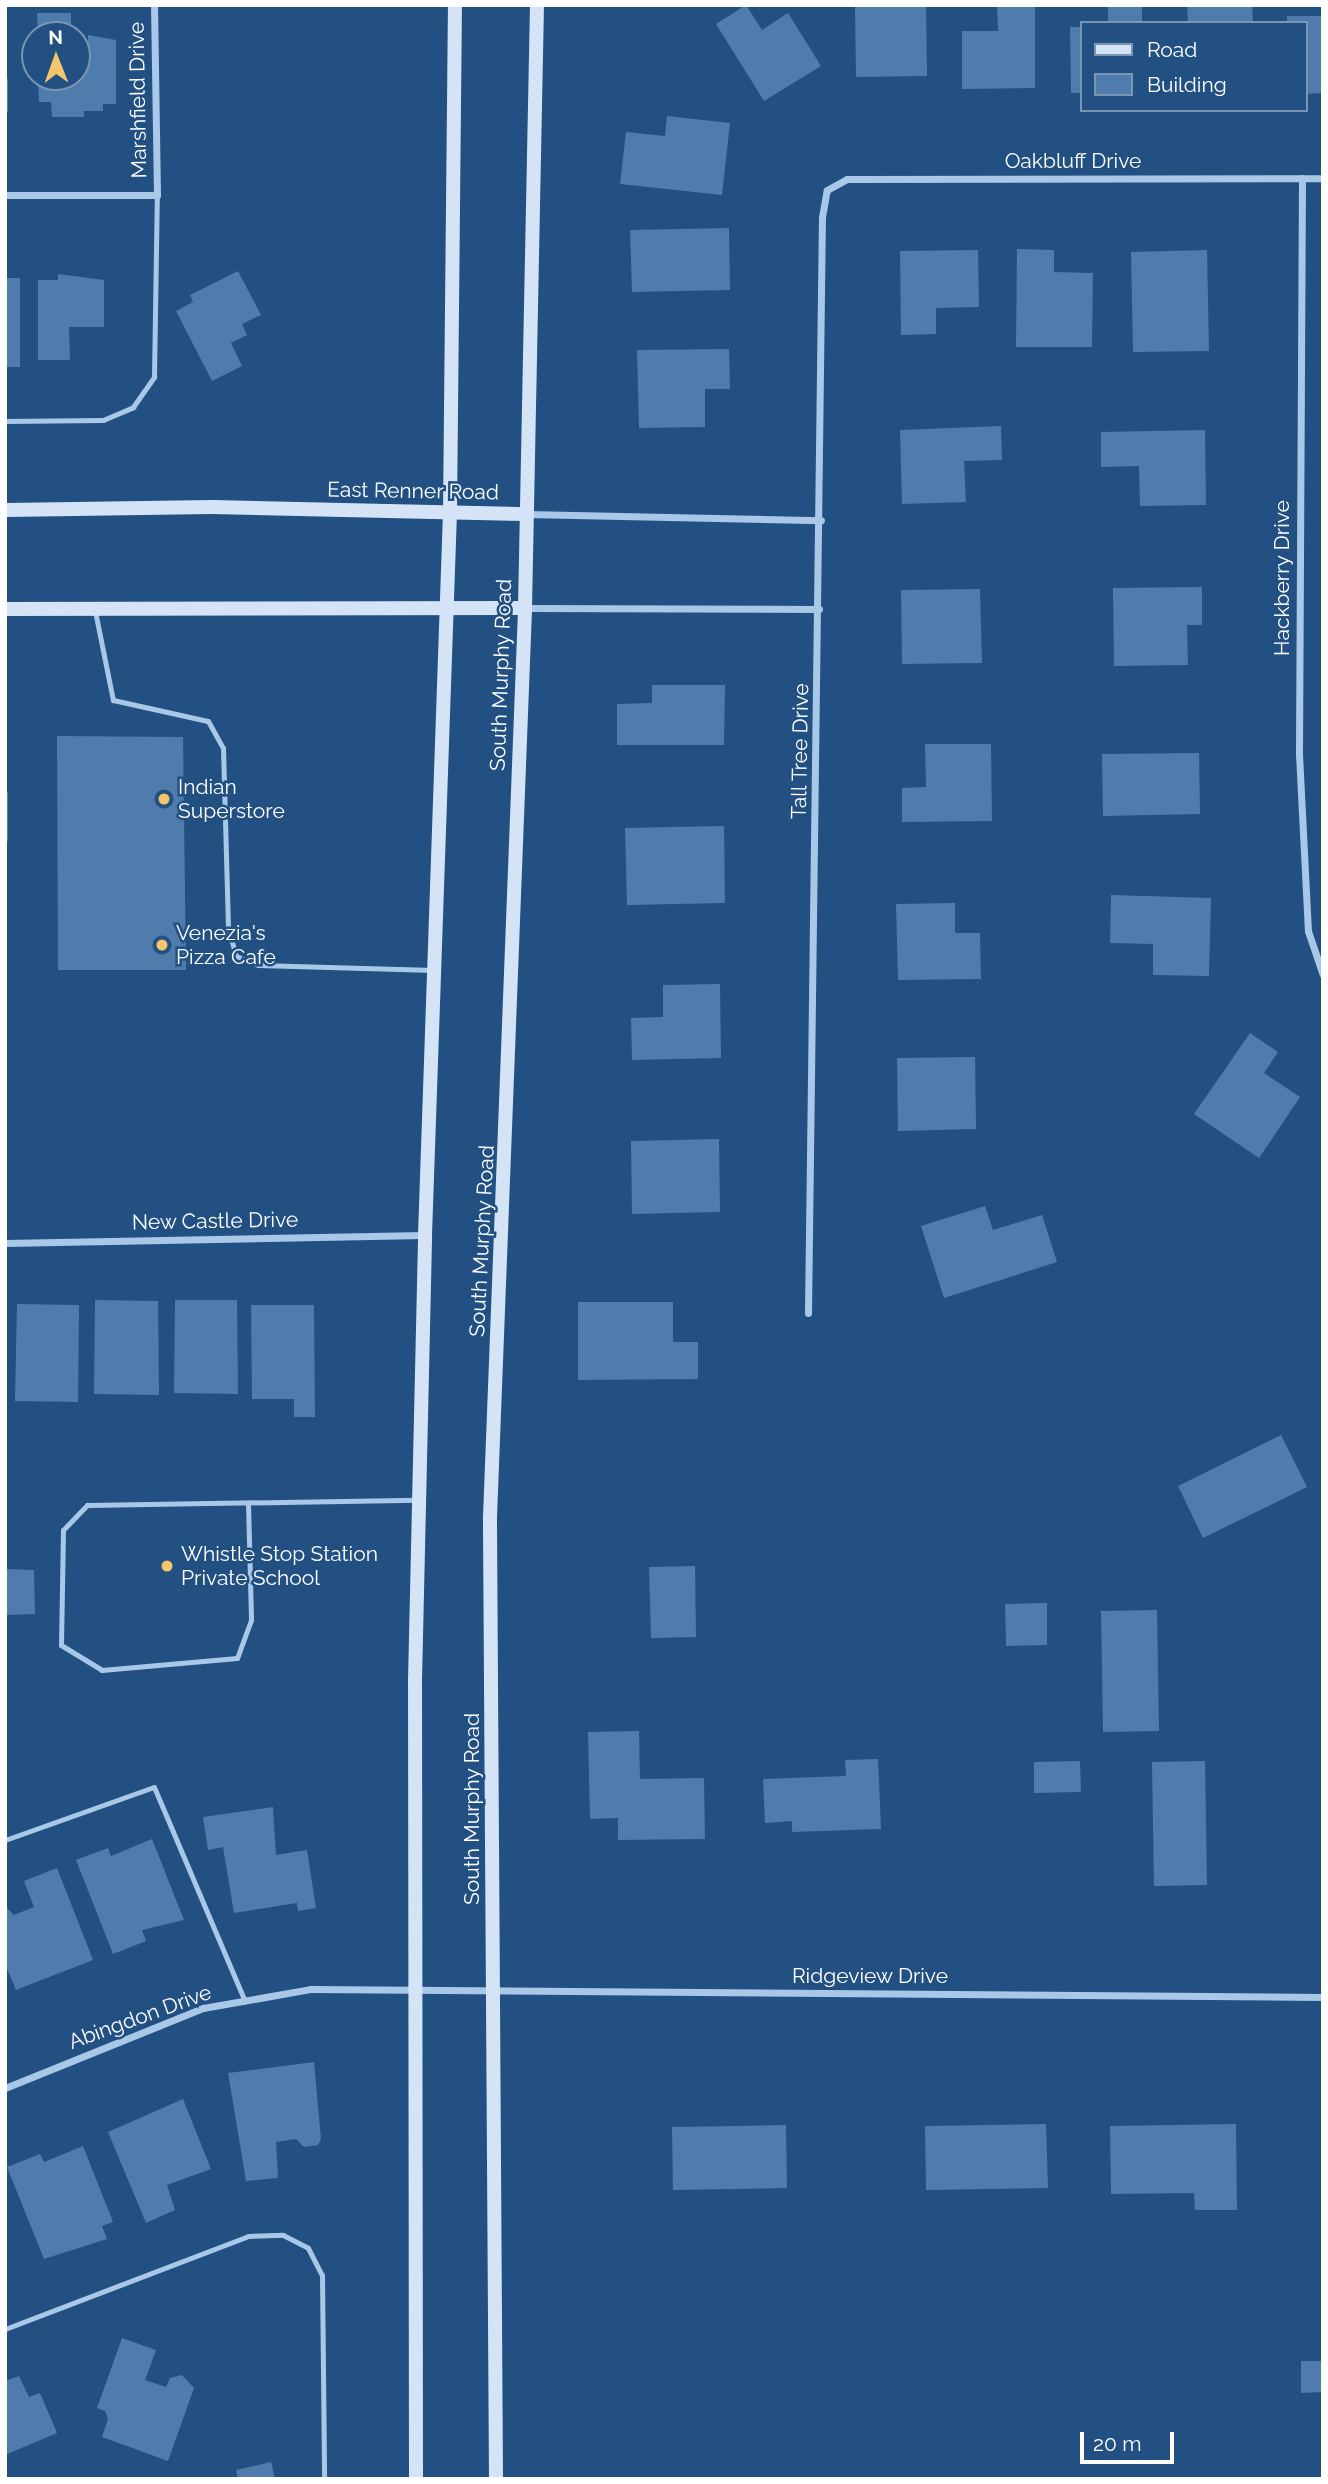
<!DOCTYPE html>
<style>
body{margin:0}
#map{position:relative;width:1328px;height:2484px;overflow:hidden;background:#225082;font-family:Raleway,sans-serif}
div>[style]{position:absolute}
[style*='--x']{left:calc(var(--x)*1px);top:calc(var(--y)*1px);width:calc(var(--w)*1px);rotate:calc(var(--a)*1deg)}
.building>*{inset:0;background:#4f7cac}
.lane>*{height:5px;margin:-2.5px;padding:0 2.5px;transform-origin:2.5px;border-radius:2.5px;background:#a9c8e8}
.street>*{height:7px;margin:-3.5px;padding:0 3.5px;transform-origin:3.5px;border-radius:3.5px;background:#a9c8e8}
.secondary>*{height:14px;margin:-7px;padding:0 7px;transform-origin:7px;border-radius:7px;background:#d4e4f6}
.dots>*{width:19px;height:19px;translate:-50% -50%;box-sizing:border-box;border:4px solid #225082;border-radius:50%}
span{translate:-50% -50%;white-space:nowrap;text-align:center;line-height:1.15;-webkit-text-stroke:5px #225082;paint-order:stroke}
.street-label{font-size:21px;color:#fff}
.poi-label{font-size:21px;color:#fff}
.left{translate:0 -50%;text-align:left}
.frame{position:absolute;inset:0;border:7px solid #fff;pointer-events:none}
.legend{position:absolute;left:1080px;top:21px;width:228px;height:91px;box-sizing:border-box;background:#225082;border:2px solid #7a96b4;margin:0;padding:9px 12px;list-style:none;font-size:21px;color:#fff}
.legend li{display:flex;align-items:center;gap:14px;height:35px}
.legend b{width:35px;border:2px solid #7a96b4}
.north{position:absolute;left:21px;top:21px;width:70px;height:70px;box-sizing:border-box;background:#225082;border:2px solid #7a96b4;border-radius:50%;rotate:359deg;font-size:19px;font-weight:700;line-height:28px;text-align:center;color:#fff}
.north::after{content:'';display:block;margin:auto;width:24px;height:32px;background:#f3c66c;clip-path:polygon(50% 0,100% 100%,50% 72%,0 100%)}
.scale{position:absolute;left:1080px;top:2432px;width:94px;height:32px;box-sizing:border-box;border:4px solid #fff;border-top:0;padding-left:9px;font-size:21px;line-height:24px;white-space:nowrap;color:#fff;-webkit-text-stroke:5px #225082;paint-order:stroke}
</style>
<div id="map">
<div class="building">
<i style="clip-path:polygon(746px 5px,762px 30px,788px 13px,821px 66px,764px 101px,716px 24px)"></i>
<i style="clip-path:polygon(855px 5px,926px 5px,927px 76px,856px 77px)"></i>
<i style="clip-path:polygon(997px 5px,1035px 5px,1035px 88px,962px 89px,962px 31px,998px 31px)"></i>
<i style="clip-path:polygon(1108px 5px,1142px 5px,1142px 23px,1108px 23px)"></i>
<i style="clip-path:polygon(1187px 5px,1252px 5px,1253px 23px,1188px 23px)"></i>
<i style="clip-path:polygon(37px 13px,71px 13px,71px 35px,38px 35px)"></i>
<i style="clip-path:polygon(1287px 16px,1323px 16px,1323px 93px,1305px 94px,1305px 23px,1287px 23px)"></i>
<i style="clip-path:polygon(1070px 27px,1081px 27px,1081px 93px,1071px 93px)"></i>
<i style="clip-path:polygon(88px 35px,116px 40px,116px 104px,103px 104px,103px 111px,84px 111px,84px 117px,52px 117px,51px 102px,39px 102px,38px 77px,77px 77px,77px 47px,88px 47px)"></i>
<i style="clip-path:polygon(5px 79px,8px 79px,8px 112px,5px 112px)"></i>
<i style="clip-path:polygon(667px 116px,730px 123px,722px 195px,620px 184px,626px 132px,665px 136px)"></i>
<i style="clip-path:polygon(729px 228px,730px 290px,632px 292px,630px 230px)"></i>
<i style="clip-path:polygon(1017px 249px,1054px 250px,1054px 272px,1093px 273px,1092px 347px,1016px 347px)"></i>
<i style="clip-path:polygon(978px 250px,979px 307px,936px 308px,936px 334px,901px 335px,900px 251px)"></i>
<i style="clip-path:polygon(1207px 250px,1209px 351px,1133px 352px,1131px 252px)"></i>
<i style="clip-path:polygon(238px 271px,261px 315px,242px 324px,247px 335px,231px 343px,242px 366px,212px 381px,176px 311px,193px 302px,190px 295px)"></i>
<i style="clip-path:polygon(58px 274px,104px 280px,104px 327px,69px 327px,70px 360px,38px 360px,38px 280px,58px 280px)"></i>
<i style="clip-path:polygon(5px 278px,20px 278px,20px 367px,5px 367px)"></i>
<i style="clip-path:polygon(729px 349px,730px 389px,705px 389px,705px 427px,639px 428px,637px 350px)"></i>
<i style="clip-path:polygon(1001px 426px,1002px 460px,964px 461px,966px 502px,902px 504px,900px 430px)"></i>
<i style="clip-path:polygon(1205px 430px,1206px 505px,1140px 506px,1139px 466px,1101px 467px,1101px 432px)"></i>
<i style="clip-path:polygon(1202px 587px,1202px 625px,1187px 625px,1188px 665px,1114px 666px,1113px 588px)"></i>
<i style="clip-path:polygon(980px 589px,982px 663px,902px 664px,901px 590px)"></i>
<i style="clip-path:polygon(652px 685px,725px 685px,724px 745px,617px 745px,617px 704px,652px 703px)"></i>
<i style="clip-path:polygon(57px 736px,183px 737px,186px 970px,58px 970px)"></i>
<i style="clip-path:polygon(925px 744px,991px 744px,992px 821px,902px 822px,902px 788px,926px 787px)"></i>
<i style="clip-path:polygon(1199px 753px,1200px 814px,1103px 816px,1102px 754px)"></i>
<i style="clip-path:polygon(5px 792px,8px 792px,8px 841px,5px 841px)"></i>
<i style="clip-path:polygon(724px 826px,725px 903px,627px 905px,625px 828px)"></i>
<i style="clip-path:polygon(1111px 895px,1211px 898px,1209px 976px,1153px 975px,1153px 944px,1110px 943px)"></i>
<i style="clip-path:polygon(955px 903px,955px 933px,980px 933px,981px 979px,898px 980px,896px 904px)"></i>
<i style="clip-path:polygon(720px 984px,721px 1058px,632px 1060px,631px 1018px,663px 1017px,663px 985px)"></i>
<i style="clip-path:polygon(1250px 1033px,1278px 1052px,1264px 1073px,1300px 1097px,1259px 1158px,1194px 1114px)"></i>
<i style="clip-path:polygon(975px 1057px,976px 1129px,898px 1131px,897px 1058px)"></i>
<i style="clip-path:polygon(719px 1139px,720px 1212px,632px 1214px,631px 1141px)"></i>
<i style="clip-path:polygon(985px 1206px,993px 1230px,1042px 1215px,1057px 1262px,944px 1298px,921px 1226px)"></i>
<i style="clip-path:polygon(95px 1300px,158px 1301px,159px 1395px,94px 1394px)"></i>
<i style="clip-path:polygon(175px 1300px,237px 1300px,238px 1394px,174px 1393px)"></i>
<i style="clip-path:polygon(578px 1302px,673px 1302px,673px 1342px,698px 1342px,698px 1379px,578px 1380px)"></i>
<i style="clip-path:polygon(17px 1304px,79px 1305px,78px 1402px,15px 1401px)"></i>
<i style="clip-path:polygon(251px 1305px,314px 1305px,315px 1417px,294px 1417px,294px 1399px,252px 1399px)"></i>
<i style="clip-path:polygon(1281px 1435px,1307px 1487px,1203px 1538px,1178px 1486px)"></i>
<i style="clip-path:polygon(695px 1566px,696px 1637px,651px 1638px,649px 1567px)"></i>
<i style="clip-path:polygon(5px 1569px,34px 1570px,35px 1614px,5px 1615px)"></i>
<i style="clip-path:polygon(1047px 1603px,1047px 1645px,1006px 1646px,1005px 1604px)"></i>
<i style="clip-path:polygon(1157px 1610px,1159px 1731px,1103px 1732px,1101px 1611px)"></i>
<i style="clip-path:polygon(639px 1731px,640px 1779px,704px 1778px,705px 1839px,618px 1840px,618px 1818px,590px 1819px,588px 1732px)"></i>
<i style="clip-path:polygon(878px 1759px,881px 1829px,792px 1832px,792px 1821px,765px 1823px,763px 1779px,846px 1776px,845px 1760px)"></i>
<i style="clip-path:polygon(1080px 1761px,1081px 1792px,1034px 1793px,1034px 1762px)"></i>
<i style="clip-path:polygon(1205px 1761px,1207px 1885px,1154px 1886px,1152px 1762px)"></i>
<i style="clip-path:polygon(273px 1807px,276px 1855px,307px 1850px,316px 1908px,298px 1911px,297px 1903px,234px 1913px,223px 1847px,208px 1850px,203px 1817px)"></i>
<i style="clip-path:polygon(152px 1839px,184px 1920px,142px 1930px,146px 1941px,113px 1954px,76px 1860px,108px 1848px,111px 1856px)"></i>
<i style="clip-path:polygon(57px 1868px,93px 1960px,16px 1990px,5px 1964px,5px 1906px,14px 1915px,34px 1907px,24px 1881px)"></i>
<i style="clip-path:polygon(314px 2062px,321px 2139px,318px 2145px,304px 2147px,296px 2139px,276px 2142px,278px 2178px,246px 2181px,228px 2073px)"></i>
<i style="clip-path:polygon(183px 2099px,211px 2169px,167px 2185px,175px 2210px,146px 2223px,108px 2132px)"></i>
<i style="clip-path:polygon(1046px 2124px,1048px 2188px,926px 2190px,925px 2126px)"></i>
<i style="clip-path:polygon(1236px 2124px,1237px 2210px,1195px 2210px,1194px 2193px,1111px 2194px,1110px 2126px)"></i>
<i style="clip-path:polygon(786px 2125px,787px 2188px,673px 2190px,672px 2127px)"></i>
<i style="clip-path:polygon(83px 2146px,113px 2222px,102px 2226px,107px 2239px,44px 2259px,7px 2167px,40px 2154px,44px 2162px)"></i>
<i style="clip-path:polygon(122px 2338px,156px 2350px,145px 2380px,166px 2387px,170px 2378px,182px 2375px,194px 2388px,168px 2461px,102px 2437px,108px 2419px,105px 2411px,97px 2408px)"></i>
<i style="clip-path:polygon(1301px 2361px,1323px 2361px,1323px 2392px,1301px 2393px)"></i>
<i style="clip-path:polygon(19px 2376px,29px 2397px,40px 2393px,57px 2433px,5px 2455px,5px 2381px)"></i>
<i style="clip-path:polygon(271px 2462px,275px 2479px,238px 2479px,236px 2470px)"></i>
</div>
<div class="lane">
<i style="--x:5;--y:421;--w:98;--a:-0.6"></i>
<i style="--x:103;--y:420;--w:33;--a:-23"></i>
<i style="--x:133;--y:407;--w:37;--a:-55"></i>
<i style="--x:154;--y:377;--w:182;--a:-89.1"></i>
<i style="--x:95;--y:611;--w:91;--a:78.6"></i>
<i style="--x:113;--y:700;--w:97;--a:12.5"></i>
<i style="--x:208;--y:721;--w:31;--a:61"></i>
<i style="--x:223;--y:748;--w:179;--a:88.4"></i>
<i style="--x:228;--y:927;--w:30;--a:75"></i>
<i style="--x:236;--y:956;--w:24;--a:22"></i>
<i style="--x:258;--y:965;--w:176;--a:1.6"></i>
<i style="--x:248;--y:1503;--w:117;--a:88.5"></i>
<i style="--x:251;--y:1620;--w:40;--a:110.2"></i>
<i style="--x:237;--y:1658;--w:136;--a:174.9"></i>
<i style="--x:102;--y:1670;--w:48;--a:-148.6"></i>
<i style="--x:61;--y:1645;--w:115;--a:-89"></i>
<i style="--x:63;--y:1530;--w:35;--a:-46"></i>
<i style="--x:87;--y:1505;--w:331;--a:-0.9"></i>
<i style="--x:5;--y:1840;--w:158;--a:-19.6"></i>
<i style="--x:154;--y:1787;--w:233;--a:67"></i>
<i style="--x:5;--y:2329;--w:260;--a:-20.9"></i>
<i style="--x:248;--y:2236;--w:35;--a:-2"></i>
<i style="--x:283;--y:2235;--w:28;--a:27"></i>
<i style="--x:308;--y:2248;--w:30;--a:63"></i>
<i style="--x:322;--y:2275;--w:204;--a:89.4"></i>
</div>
<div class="street">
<i style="--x:1302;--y:178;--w:576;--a:90.3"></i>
<i style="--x:1299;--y:754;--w:177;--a:87.1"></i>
<i style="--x:1308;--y:931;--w:46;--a:71.2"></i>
<i style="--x:5;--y:195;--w:152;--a:0"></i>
<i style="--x:157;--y:195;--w:190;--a:-90.9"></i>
<i style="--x:526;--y:514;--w:295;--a:1.2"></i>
<i style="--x:525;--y:608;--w:294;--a:0.2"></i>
<i style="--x:5;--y:1243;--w:419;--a:-1.1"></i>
<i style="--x:808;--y:1313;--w:1096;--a:-89.27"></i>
<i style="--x:822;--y:217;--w:27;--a:-80"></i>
<i style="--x:827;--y:190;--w:23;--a:-29"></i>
<i style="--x:847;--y:179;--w:476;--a:-0.1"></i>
<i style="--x:5;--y:2088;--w:214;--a:-22"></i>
<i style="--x:203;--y:2008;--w:110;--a:-10"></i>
<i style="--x:311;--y:1989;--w:1012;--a:0.45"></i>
</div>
<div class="secondary">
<i style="--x:5;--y:510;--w:207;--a:-0.8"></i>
<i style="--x:212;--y:507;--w:314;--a:1.3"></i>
<i style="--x:5;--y:609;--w:520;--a:-0.11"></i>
<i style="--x:416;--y:2479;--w:798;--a:-90.07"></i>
<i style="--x:415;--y:1681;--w:446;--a:-88.7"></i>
<i style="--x:425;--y:1235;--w:722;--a:-88.02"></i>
<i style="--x:450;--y:513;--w:508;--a:-89.44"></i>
<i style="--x:496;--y:2479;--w:962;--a:-90.36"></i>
<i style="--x:490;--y:1517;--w:910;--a:-87.79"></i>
<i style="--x:525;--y:608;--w:603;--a:-88.86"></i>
</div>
<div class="dots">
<i style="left:164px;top:799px;background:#f3c66c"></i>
<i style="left:162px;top:945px;background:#f3c66c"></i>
<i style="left:167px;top:1566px;background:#f3c66c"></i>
</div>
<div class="street-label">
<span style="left:138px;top:100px;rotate:-91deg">Marshfield Drive</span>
<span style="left:1073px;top:161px">Oakbluff Drive</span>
<span style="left:413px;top:491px;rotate:1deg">East Renner Road</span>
<span style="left:1282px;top:578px;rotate:-90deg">Hackberry Drive</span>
<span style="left:501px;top:675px;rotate:-88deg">South Murphy Road</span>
<span style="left:800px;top:751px;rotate:-89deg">Tall Tree Drive</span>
<span style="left:215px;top:1221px;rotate:-1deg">New Castle Drive</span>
<span style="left:482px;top:1241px;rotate:-87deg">South Murphy Road</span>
<span style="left:472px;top:1809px;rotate:-90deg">South Murphy Road</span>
<span style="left:870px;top:1976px">Ridgeview Drive</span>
<span style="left:140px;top:2017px;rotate:-20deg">Abingdon Drive</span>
</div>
<div class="poi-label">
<span class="left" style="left:178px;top:799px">Indian<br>Superstore</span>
<span class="left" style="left:176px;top:945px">Venezia's<br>Pizza Cafe</span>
<span class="left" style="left:181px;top:1566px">Whistle Stop Station<br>Private School</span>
</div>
<div class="frame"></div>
<ul class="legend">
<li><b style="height:9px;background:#d4e4f6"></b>Road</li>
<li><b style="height:19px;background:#4f7cac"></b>Building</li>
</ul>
<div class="north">N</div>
<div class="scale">20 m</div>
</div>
